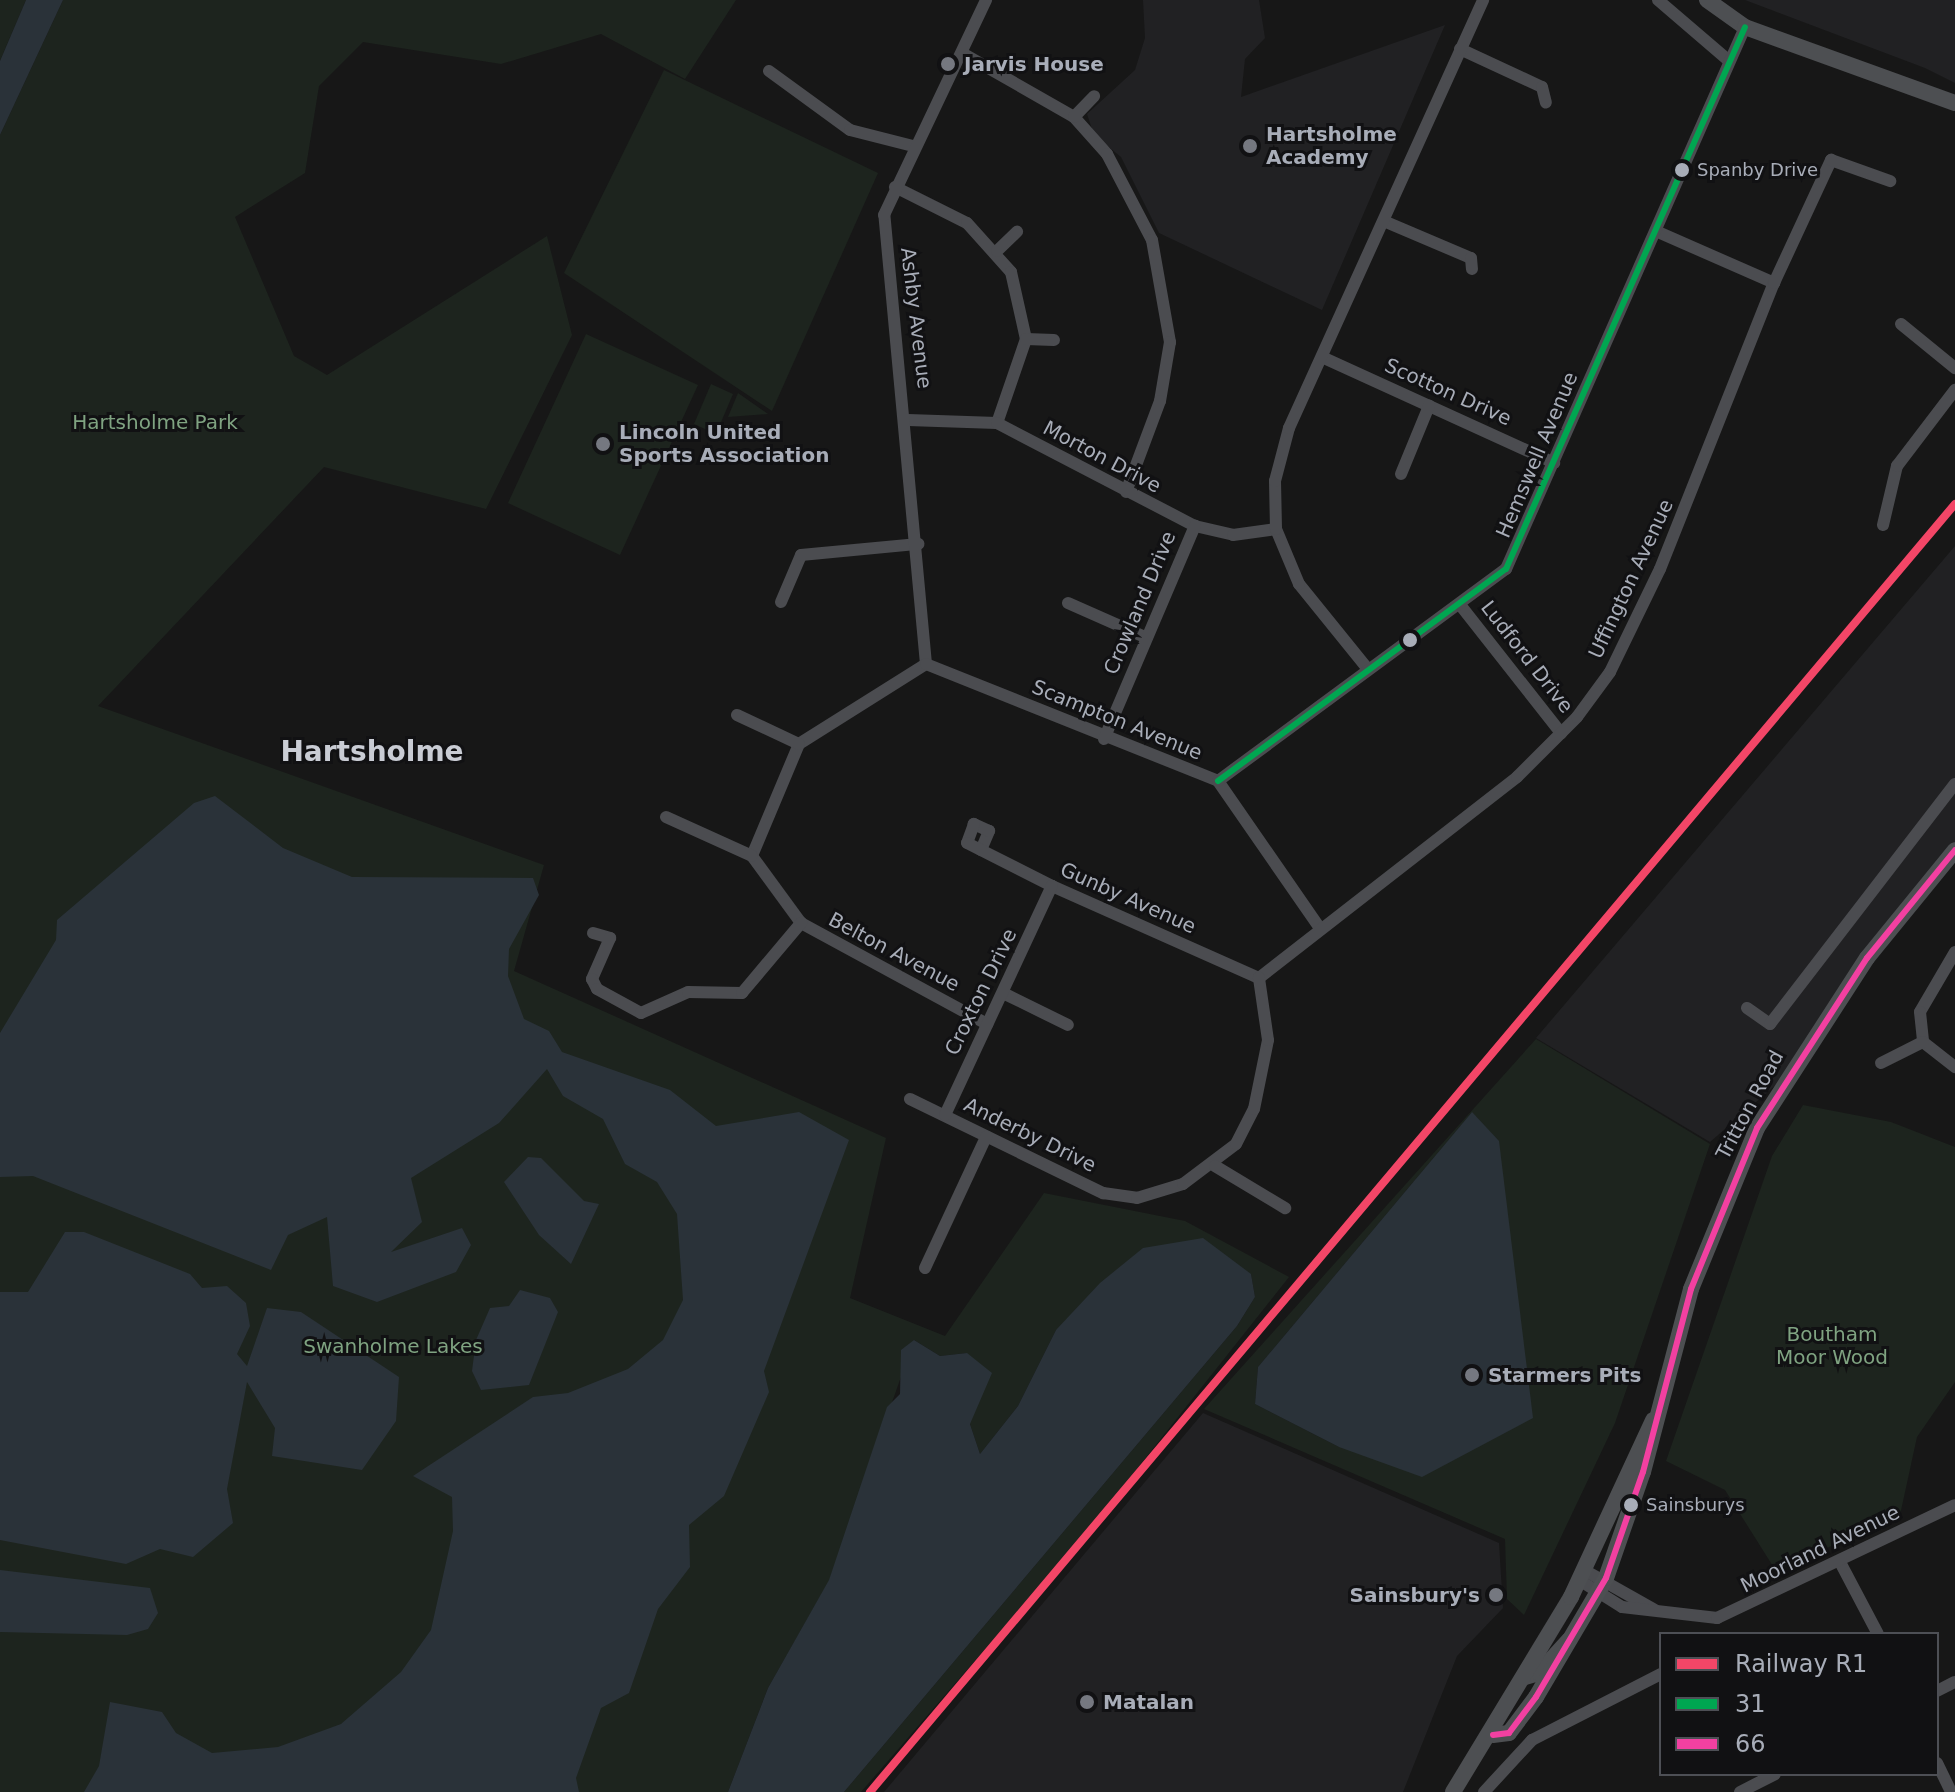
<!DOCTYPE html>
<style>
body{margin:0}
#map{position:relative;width:1955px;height:1792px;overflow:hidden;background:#171717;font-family:"DejaVu Sans",sans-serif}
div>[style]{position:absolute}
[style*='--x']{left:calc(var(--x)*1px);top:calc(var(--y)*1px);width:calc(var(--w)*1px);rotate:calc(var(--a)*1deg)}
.built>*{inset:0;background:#212123}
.green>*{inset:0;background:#1d241e}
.water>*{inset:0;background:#2a3239}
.minor>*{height:12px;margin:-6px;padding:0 6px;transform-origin:6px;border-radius:6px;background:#4b4c50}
.major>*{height:16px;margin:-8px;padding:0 8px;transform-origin:8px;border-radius:8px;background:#4d4f52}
.bus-1>*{height:6px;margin:-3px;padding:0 3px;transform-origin:3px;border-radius:3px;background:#00a651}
.bus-2>*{height:6px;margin:-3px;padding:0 3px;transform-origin:3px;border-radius:3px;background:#f240a1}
.rail-1>*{height:8px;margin:-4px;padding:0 4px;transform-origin:4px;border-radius:4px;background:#f34667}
.dots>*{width:22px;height:22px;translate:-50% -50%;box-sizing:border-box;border:4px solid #111113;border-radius:50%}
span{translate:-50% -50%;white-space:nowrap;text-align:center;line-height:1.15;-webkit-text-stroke:6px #111113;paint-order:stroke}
.bus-label{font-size:18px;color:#a8adb8}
.left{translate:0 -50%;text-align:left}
.poi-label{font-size:20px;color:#a8adb8;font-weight:700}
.right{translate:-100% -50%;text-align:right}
.street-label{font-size:20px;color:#a8adb8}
.park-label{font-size:20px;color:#7fa381}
.district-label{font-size:28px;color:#c9ccd4;font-weight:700}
.legend{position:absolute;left:1659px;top:1632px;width:280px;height:144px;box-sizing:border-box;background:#111113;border:2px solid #4d4f55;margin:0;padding:10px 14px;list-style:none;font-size:24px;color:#a8adb8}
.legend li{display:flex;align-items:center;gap:16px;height:40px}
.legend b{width:40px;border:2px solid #4d4f55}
</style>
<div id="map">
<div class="built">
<i style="clip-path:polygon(1143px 0,1259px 0,1265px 38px,1245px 59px,1241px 97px,1445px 25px,1322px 310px,1159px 233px,1121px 157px,1094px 135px,1087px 114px,1135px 70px,1145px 38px)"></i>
<i style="clip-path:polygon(1745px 0,1955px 0,1955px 83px,1925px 68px)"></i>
<i style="clip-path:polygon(1955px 546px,1955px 850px,1785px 1077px,1710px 1142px,1536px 1038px)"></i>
<i style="clip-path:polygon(1203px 1413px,1499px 1543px,1503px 1608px,1457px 1656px,1403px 1792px,884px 1792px)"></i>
</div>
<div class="green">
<i style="clip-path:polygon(0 0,26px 0,0 61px)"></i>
<i style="clip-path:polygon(63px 0,736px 0,685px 79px,601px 34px,501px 64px,363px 42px,319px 86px,305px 173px,235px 217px,294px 356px,327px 375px,547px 236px,572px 335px,486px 509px,324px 467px,98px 706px,544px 865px,514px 971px,886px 1138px,850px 1298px,945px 1336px,1044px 1193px,1185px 1221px,1289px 1277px,1090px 1528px,861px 1792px,844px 1792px,1237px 1326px,1255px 1297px,1251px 1274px,1056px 1330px,1018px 1406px,980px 1454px,970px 1424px,967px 1353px,940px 1356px,914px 1340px,829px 1581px,768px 1688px,728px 1792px,0 1792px,0 135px)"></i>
<i style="clip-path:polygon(664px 70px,878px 173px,772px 411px,564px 273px)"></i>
<i style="clip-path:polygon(586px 334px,698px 385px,620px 555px,508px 503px)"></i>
<i style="clip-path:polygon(711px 384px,733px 394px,716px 434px,694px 424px)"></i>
<i style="clip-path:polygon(738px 393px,768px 414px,728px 417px)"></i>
<i style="clip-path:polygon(evenodd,1536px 1039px,1710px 1144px,1615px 1423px,1524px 1615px,1507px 1599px,1505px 1539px,1204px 1409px,1536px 1039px,1472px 1112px,1339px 1447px,1255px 1404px,1258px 1367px,1472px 1112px)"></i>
<i style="clip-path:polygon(1803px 1105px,1891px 1122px,1955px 1147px,1955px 1382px,1917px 1437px,1900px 1515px,1776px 1571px,1725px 1490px,1666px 1461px,1772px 1156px)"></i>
</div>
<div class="water">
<i style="clip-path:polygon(26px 0,63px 0,0 135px,0 61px)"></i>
<i style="clip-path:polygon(215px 796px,283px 848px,352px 877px,533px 878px,539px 895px,509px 949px,508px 976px,524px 1019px,549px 1031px,562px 1052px,670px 1090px,716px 1126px,799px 1112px,849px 1140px,764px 1371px,769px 1392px,724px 1496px,689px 1525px,690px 1567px,658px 1609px,629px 1693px,601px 1708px,576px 1778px,579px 1792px,84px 1792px,99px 1766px,110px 1702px,162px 1712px,176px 1733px,212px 1753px,278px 1747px,341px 1724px,401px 1672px,431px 1630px,453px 1531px,452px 1497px,413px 1476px,533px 1397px,568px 1393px,628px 1369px,663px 1340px,683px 1300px,677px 1214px,657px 1182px,625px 1164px,603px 1119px,563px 1096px,547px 1069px,499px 1123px,411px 1178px,422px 1222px,391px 1252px,462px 1228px,471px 1245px,456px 1272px,377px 1302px,333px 1286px,327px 1217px,288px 1235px,271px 1270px,33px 1176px,0 1177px,0 1033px,56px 940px,57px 920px,194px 803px)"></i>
<i style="clip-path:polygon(1472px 1112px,1499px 1141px,1533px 1418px,1422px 1477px,1339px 1447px,1255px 1404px,1258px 1367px)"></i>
<i style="clip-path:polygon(528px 1157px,541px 1158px,584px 1201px,599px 1204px,571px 1264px,539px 1235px,504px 1182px)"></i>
<i style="clip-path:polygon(65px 1232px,84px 1232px,190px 1274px,202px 1288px,227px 1286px,246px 1303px,250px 1326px,237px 1354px,247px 1366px,267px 1308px,301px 1312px,399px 1377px,396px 1421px,362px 1470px,272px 1456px,275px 1428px,247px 1382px,227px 1489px,233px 1523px,193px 1557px,160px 1549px,126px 1564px,0 1540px,0 1292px,28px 1292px)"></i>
<i style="clip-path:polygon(1203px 1238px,1251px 1274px,1255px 1297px,1237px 1326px,844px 1792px,728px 1792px,768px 1688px,829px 1580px,887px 1407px,900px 1394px,901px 1350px,914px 1340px,940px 1356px,967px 1353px,992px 1373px,970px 1424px,980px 1454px,1018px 1406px,1056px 1330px,1100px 1283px,1143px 1248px)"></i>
<i style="clip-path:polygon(520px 1290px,550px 1298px,558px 1312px,529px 1385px,481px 1390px,472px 1371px,476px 1340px,490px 1308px,509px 1306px)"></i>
<i style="clip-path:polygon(0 1570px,150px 1588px,158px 1613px,148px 1629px,127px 1635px,0 1632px)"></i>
</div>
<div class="minor">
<i style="--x:1658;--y:0;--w:92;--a:40.6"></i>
<i style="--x:1460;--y:49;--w:90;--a:24.9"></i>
<i style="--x:962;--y:53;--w:129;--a:29.7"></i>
<i style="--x:1074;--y:117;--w:50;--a:48.3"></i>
<i style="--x:1107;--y:154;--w:97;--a:62.4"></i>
<i style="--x:1152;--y:240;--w:104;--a:80"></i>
<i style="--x:1170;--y:342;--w:60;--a:99.6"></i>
<i style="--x:1160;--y:401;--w:97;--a:110.5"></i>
<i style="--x:769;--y:71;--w:100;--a:36.1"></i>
<i style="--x:850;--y:130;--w:65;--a:14.3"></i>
<i style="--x:1542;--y:87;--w:16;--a:76"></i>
<i style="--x:1074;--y:117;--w:29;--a:-46"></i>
<i style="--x:895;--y:187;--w:80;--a:26.6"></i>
<i style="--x:967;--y:223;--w:66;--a:48.1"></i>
<i style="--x:1011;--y:272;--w:69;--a:77.4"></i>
<i style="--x:1026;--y:339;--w:89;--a:109"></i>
<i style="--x:1386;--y:222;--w:92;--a:23"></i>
<i style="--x:1471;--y:258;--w:11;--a:85"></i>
<i style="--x:1658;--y:232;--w:127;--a:23.7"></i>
<i style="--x:997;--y:251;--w:28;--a:-44"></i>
<i style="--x:1901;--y:324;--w:70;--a:39.2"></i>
<i style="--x:1026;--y:339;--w:28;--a:2"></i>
<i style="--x:1324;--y:358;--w:253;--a:24.5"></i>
<i style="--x:908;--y:420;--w:89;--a:1.9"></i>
<i style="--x:997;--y:423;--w:223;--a:27.5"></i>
<i style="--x:1195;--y:526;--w:39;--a:13"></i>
<i style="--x:1233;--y:535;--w:43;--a:-7.9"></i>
<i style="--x:1401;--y:474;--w:74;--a:-67.6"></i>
<i style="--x:1883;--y:525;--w:61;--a:-76.7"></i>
<i style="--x:1897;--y:466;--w:96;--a:-52.7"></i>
<i style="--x:781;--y:602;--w:51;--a:-66.9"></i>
<i style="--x:801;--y:555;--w:118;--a:-5.4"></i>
<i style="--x:1068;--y:603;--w:86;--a:23.9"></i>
<i style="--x:1461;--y:606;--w:162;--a:51.8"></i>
<i style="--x:926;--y:664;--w:451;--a:-95.3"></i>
<i style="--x:884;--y:215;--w:238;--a:-64.6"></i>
<i style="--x:926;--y:664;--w:150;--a:147.8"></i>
<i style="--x:799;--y:744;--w:121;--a:112.8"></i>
<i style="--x:752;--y:856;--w:83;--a:53.8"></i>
<i style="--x:801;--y:923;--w:212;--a:28.5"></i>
<i style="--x:926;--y:664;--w:315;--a:21.8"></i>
<i style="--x:1218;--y:781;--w:178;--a:55.3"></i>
<i style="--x:1367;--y:668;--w:108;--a:-129"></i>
<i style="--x:1299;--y:584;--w:60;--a:-112.7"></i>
<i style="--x:1276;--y:529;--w:48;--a:-91.2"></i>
<i style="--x:1275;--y:481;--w:55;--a:-75.2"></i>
<i style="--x:1289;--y:428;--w:470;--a:-65.6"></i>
<i style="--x:737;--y:715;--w:68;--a:25.1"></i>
<i style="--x:1104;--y:739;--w:232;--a:-66.9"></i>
<i style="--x:1218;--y:781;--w:358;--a:-36.4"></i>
<i style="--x:1506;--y:569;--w:592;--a:-66.2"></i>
<i style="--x:666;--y:817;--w:94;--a:24.4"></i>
<i style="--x:981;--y:850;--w:21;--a:-67"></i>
<i style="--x:989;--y:831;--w:17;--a:-155"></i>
<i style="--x:974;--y:824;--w:20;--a:110"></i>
<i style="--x:967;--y:843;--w:95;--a:26.8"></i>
<i style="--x:1052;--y:886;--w:227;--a:24"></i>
<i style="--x:593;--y:933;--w:18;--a:16"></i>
<i style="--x:610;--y:938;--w:45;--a:113.7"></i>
<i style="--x:592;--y:979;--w:11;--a:63"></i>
<i style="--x:597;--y:989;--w:50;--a:28.6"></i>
<i style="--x:641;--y:1013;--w:51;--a:-24.1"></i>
<i style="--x:688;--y:992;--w:54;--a:1.1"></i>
<i style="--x:742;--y:993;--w:92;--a:-49.9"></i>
<i style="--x:1955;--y:952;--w:69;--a:120.3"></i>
<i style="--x:1920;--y:1012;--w:30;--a:84"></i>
<i style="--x:1923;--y:1042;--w:41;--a:38"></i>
<i style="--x:1259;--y:978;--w:327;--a:-37.9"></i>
<i style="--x:1517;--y:777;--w:85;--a:-45"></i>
<i style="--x:1577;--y:717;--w:56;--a:-53.7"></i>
<i style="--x:1610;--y:672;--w:114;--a:-64.1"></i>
<i style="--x:1660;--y:569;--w:308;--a:-68.3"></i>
<i style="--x:1774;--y:283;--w:136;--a:-65.1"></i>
<i style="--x:1831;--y:160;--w:63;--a:19.6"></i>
<i style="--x:1005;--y:994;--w:70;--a:26.2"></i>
<i style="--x:1747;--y:1008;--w:28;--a:35"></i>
<i style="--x:1770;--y:1024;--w:303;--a:-52.4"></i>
<i style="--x:1881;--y:1063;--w:47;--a:-26.6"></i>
<i style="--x:910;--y:1099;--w:215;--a:26"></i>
<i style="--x:1103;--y:1193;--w:34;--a:8"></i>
<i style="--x:1137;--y:1198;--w:48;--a:-16.9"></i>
<i style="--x:1183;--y:1184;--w:66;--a:-37"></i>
<i style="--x:1236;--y:1144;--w:39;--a:-63"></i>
<i style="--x:1254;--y:1109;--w:70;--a:-78.5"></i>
<i style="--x:1268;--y:1040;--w:63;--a:-98.3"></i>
<i style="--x:945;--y:1115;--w:253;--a:-65"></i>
<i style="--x:1215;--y:1166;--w:82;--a:31"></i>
<i style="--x:925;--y:1268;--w:145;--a:-65"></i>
<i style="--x:1840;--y:1562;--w:81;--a:62.2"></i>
<i style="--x:1584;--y:1570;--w:81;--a:29.4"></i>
<i style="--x:1579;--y:1580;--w:51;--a:32.1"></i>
<i style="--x:1622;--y:1607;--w:96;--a:6.6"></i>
<i style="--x:1717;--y:1618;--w:263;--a:-25.4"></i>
<i style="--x:1937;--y:1691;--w:20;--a:-27"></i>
<i style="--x:1937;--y:1763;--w:32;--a:64"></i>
<i style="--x:1484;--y:1792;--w:71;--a:-47.3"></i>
<i style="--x:1532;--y:1740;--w:145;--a:-27.1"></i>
<i style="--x:1740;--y:1792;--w:39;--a:-27"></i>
</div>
<div class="major">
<i style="--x:1707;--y:0;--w:47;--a:35.4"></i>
<i style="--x:1745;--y:27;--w:223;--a:19.9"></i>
<i style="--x:1525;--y:1677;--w:15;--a:-16"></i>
<i style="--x:1539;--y:1673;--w:45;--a:-47.7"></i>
<i style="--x:1493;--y:1735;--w:16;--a:-7"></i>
<i style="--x:1509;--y:1733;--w:45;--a:-53.1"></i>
<i style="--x:1536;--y:1697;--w:138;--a:-59.5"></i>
<i style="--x:1606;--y:1578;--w:112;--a:-70.8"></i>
<i style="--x:1643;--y:1472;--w:189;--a:-75.3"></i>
<i style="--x:1691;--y:1289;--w:174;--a:-67.7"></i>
<i style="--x:1757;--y:1128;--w:202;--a:-57.1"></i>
<i style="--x:1867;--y:958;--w:139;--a:-50.8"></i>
<i style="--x:1453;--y:1792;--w:228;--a:-58.8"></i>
<i style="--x:1571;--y:1597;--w:195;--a:-65.1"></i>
</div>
<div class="bus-1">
<i style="--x:1218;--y:781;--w:358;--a:-36.4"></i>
<i style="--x:1506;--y:569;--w:592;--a:-66.2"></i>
</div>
<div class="bus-2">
<i style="--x:1493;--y:1735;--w:16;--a:-7"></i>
<i style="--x:1509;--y:1733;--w:45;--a:-53.1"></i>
<i style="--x:1536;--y:1697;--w:138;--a:-59.5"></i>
<i style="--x:1606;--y:1578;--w:112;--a:-70.8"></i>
<i style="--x:1643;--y:1472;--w:189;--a:-75.3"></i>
<i style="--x:1691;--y:1289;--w:174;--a:-67.7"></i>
<i style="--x:1757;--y:1128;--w:202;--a:-57.1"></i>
<i style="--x:1867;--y:958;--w:139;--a:-50.8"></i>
</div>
<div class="rail-1">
<i style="--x:870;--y:1792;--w:1684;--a:-49.89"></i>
</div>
<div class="dots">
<i style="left:948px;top:64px;background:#757880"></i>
<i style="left:1250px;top:146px;background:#757880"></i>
<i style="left:1682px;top:170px;background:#a8adb8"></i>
<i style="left:603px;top:444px;background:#757880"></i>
<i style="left:1410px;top:640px;background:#a8adb8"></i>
<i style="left:1472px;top:1375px;background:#757880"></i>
<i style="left:1631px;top:1505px;background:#a8adb8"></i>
<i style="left:1496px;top:1595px;background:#757880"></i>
<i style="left:1087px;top:1702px;background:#757880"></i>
</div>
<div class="bus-label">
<span class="left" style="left:1697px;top:170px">Spanby Drive</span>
<span class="left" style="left:1646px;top:1505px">Sainsburys</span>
</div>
<div class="poi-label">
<span class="left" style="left:964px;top:64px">Jarvis House</span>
<span class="left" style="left:1266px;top:146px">Hartsholme<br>Academy</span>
<span class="left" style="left:619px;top:444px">Lincoln United<br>Sports Association</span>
<span class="left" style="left:1488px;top:1375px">Starmers Pits</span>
<span class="right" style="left:1480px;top:1595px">Sainsbury's</span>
<span class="left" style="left:1103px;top:1702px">Matalan</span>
</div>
<div class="street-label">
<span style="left:916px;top:318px;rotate:83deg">Ashby Avenue</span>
<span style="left:1448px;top:392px;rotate:24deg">Scotton Drive</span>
<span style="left:1537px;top:455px;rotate:-67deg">Hemswell Avenue</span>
<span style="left:1102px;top:457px;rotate:28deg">Morton Drive</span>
<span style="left:1631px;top:579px;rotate:-65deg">Uffington Avenue</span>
<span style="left:1140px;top:603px;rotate:-67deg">Crowland Drive</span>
<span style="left:1527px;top:657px;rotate:52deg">Ludford Drive</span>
<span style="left:1117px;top:720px;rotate:22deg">Scampton Avenue</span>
<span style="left:1128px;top:898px;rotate:24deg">Gunby Avenue</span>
<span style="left:894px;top:952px;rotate:28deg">Belton Avenue</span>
<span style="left:981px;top:992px;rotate:-64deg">Croxton Drive</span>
<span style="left:1750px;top:1105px;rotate:-62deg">Tritton Road</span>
<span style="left:1030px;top:1135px;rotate:26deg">Anderby Drive</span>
<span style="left:1820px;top:1549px;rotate:-26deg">Moorland Avenue</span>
</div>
<div class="park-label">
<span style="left:155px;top:422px">Hartsholme Park</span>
<span style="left:1832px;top:1346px">Boutham<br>Moor Wood</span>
<span style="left:393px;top:1346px">Swanholme Lakes</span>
</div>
<div class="district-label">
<span style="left:372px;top:752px">Hartsholme</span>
</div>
<ul class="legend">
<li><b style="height:10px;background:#f34667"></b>Railway R1</li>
<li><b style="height:10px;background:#00a651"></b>31</li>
<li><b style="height:10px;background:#f240a1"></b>66</li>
</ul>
</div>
